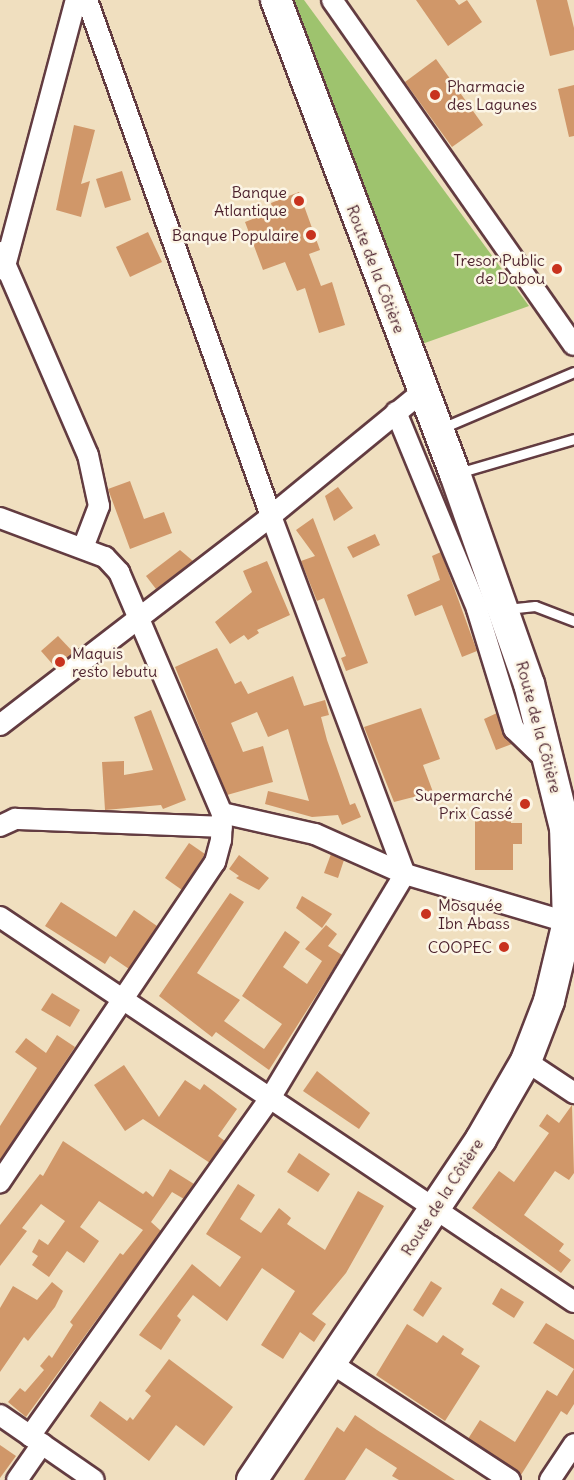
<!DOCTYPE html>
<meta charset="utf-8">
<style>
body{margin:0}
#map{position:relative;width:574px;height:1480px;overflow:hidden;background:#f0dfbf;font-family:Delius,sans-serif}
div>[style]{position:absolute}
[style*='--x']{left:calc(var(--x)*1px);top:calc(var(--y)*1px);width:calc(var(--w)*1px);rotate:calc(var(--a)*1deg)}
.green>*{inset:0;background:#9ec36e}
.building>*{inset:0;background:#d09769}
.roads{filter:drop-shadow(2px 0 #633c41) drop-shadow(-2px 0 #633c41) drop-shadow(0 2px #633c41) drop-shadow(0 -2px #633c41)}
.lane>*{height:9px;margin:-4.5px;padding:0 4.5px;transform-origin:4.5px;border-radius:4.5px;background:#fff}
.street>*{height:20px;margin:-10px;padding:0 10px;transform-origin:10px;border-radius:10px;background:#fff}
.primary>*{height:30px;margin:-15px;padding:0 15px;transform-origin:15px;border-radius:15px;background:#fff}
.dots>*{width:16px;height:16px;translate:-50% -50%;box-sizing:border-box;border:3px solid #fcf5e5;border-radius:50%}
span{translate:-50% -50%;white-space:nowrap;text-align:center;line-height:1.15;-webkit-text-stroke:5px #fcf5e5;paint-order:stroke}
.poi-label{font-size:16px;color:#4a1f2b}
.left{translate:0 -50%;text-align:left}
.right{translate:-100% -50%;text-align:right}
.street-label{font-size:16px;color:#4a1f2b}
</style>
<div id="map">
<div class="green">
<i style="clip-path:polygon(290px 0,304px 0,529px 306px,422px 344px)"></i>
</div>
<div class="building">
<i style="clip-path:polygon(416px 0,455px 0,459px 5px,467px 0,482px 22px,448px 46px)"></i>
<i style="clip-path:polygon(536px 0,567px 0,574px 28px,574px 50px,550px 56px)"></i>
<i style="clip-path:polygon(436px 59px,483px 125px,452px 147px,405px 82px)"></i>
<i style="clip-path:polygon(574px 85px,574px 136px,569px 137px,558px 89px)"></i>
<i style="clip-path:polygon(74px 125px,95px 130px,81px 184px,90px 181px,81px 217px,56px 210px)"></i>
<i style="clip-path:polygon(122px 171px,131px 200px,105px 208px,96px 179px)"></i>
<i style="clip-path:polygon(299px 192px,320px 250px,309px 254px,321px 286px,332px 282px,345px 325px,319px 333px,305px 288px,297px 291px,285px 262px,263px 270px,245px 222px,273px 211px,271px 203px)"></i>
<i style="clip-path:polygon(148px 232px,162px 262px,130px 277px,116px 247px)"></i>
<i style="clip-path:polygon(130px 481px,144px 519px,164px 512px,172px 533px,130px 549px,108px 489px)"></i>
<i style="clip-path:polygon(338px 487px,353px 508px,334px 521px,325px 496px)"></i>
<i style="clip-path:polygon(313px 518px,368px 663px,346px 671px,341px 658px,346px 656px,324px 598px,317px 601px,301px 561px,315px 556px,296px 530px)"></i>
<i style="clip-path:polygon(375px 534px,380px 545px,353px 558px,347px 547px)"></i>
<i style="clip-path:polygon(180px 550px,193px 561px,156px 589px,146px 576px)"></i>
<i style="clip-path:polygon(441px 552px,477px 651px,462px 657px,442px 605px,415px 616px,407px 595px,440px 580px,432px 556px)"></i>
<i style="clip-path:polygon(267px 561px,290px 615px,257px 630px,259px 633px,248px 640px,244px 635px,230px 644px,215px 622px,252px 592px,243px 571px)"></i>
<i style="clip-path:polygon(58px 636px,74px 653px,55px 667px,41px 651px)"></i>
<i style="clip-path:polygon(217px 648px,235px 684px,241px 681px,248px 694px,293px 676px,304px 706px,325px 700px,329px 715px,321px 717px,327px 740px,350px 805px,355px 803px,361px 817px,342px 825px,338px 815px,312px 817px,265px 804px,268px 791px,309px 801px,288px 729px,268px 737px,257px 712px,231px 723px,243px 752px,263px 746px,273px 782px,227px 795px,175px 667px)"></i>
<i style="clip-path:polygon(421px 708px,440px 759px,423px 765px,433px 792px,394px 802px,364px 727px)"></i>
<i style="clip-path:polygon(151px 710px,186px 800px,163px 809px,161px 805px,105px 810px,102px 762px,124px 761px,124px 775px,153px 770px,134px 717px)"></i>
<i style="clip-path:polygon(497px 713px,503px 733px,512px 744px,496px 750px,484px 719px)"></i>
<i style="clip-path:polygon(475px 818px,511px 818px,511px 823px,522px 823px,522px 844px,513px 844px,513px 870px,475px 870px)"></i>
<i style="clip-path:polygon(189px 843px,205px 854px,182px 890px,165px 878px)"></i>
<i style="clip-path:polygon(331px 854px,344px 860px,338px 878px,324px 873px)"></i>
<i style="clip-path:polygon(239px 855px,269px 878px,259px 890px,236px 878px,239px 876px,229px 869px)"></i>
<i style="clip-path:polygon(230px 893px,244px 902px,197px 973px,240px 1000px,224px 1021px,264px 1049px,282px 1024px,242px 996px,285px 931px,300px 942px,283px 967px,307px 984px,322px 961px,305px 949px,326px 925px,337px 934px,328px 946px,342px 955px,269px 1070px,216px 1032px,212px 1037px,159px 996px)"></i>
<i style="clip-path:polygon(302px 896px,332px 914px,322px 928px,296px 908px)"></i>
<i style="clip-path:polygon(61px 902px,116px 937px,134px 910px,157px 926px,129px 969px,110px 956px,105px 964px,45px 926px)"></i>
<i style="clip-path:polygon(52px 993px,80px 1010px,70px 1027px,41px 1010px)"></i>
<i style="clip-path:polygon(57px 1035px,75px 1047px,0 1160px,0 1126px,37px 1068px,15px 1052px,26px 1038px,46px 1053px)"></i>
<i style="clip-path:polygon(124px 1065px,159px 1117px,185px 1080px,200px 1090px,204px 1084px,237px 1109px,218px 1136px,225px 1141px,210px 1163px,143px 1119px,125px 1131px,94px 1085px)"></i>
<i style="clip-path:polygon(317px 1071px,370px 1113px,359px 1129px,303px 1091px)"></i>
<i style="clip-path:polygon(572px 1105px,574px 1173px,569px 1180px,555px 1171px,524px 1215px,564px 1244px,559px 1251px,571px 1260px,561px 1273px,472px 1208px,499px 1171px,514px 1182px,549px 1133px,539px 1126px,547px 1114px,559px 1123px)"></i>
<i style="clip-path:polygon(63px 1141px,143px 1194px,146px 1191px,153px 1197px,170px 1169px,194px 1184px,184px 1199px,172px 1192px,151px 1222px,161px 1231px,26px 1417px,8px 1402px,20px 1388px,25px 1392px,44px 1370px,40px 1366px,49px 1355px,52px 1358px,73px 1325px,70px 1322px,120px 1253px,123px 1255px,143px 1230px,99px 1201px,80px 1227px,99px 1241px,84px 1263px,67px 1251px,49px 1277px,32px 1265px,38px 1256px,32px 1252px,39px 1239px,48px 1245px,65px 1221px,41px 1204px,22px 1228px,27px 1231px,0 1266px,0 1225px,40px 1174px,43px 1176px)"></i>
<i style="clip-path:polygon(299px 1153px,330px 1174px,318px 1192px,287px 1172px)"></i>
<i style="clip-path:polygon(238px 1184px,255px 1195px,240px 1219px,261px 1233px,279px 1208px,291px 1218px,287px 1224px,325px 1250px,358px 1191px,384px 1206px,346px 1273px,312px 1314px,326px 1324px,314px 1342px,300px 1332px,283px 1359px,261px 1345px,295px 1291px,262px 1268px,227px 1321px,193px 1295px,177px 1316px,181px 1320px,161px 1350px,139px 1335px,192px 1264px,220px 1287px,241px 1257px,206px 1234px)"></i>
<i style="clip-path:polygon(431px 1281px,442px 1288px,423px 1317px,413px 1310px)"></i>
<i style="clip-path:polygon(52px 1282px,63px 1291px,55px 1307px,28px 1341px,24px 1337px,0 1372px,0 1308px,13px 1286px,37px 1300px)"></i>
<i style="clip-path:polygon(501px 1288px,524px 1302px,514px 1318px,492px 1304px)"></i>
<i style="clip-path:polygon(546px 1323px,574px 1340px,574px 1404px,567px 1415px,561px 1411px,521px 1475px,468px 1439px,480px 1420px,515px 1442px,547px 1390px,557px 1396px,574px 1369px,533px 1343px)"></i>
<i style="clip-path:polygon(407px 1324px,437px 1343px,443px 1335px,464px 1349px,461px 1354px,480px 1366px,445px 1421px,376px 1375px)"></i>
<i style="clip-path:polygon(169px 1359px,233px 1407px,204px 1446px,176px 1425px,149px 1461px,90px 1416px,100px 1401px,127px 1421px,130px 1417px,133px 1420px,151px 1396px,145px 1391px)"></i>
<i style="clip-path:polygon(355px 1415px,377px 1430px,455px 1480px,399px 1480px,392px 1476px,397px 1468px,366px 1448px,345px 1480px,304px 1480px,337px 1427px,344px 1432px)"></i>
<i style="clip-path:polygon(0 1445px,16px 1456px,0 1478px)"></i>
</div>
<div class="roads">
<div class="lane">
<i style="--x:442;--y:428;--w:143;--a:-23"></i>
<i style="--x:458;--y:473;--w:121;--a:-16.3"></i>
<i style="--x:507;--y:609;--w:28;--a:-6"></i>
<i style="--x:535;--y:606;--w:42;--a:21"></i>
</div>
<div class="street">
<i style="--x:87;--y:0;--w:548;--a:70.37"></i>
<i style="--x:271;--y:516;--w:382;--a:69.5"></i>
<i style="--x:332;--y:0;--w:421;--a:55"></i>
<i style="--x:0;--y:252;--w:221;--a:66.6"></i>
<i style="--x:88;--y:455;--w:52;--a:77.8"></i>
<i style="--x:99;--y:506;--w:45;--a:110.9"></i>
<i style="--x:4;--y:270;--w:279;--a:-75.1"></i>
<i style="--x:396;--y:412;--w:213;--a:67.6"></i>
<i style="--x:477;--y:609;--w:126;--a:72.9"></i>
<i style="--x:514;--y:729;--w:45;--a:44.1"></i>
<i style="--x:0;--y:518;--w:112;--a:20.4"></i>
<i style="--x:105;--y:557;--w:21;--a:47"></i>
<i style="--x:119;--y:572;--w:262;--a:66.9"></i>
<i style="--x:222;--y:813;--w:27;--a:92"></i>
<i style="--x:221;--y:840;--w:23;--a:105"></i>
<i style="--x:215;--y:862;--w:386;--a:123.9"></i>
<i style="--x:0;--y:725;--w:342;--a:-37.6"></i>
<i style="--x:271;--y:516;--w:197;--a:-39.4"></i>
<i style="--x:222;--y:813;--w:95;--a:12.7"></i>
<i style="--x:315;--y:834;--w:98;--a:24"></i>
<i style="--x:405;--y:874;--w:176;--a:16.5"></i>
<i style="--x:0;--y:826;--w:17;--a:-25"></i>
<i style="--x:15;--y:819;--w:207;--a:2.2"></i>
<i style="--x:0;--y:917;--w:691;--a:33.85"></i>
<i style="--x:526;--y:1061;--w:58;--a:33.7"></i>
<i style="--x:331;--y:1363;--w:214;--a:33.2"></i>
<i style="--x:0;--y:1415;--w:114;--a:34.7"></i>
<i style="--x:30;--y:1436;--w:412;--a:-54.6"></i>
<i style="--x:269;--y:1100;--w:264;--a:-59"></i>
<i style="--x:17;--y:1480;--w:44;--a:-55.2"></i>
<i style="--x:550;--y:1480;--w:43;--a:-56.3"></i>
</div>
<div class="primary">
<i style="--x:252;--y:1480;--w:411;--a:-56.1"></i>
<i style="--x:481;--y:1139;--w:90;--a:-60"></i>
<i style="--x:526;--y:1061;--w:64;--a:-69"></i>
<i style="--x:549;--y:1001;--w:81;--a:-76.5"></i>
<i style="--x:568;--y:922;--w:94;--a:-91.8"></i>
<i style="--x:565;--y:828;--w:148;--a:-104"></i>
<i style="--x:529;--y:684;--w:223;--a:-109.4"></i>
<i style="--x:455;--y:474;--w:507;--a:-110.69"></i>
</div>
</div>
<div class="dots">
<i style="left:435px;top:95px;background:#c8321e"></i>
<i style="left:299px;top:201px;background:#c8321e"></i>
<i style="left:311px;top:235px;background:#c8321e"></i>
<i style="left:557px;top:269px;background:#c8321e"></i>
<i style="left:60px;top:662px;background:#c8321e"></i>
<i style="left:525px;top:804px;background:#c8321e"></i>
<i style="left:426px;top:914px;background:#c8321e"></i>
<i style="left:504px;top:947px;background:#c8321e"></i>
</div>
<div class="poi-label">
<span class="left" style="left:447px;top:95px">Pharmacie<br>des Lagunes</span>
<span class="right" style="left:287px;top:201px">Banque<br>Atlantique</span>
<span class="right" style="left:299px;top:235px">Banque Populaire</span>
<span class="right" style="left:545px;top:269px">Tresor Public<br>de Dabou</span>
<span class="left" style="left:72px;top:662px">Maquis<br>resto lebutu</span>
<span class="right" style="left:513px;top:804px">Supermarché<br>Prix Cassé</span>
<span class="left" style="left:438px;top:914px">Mosquée<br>Ibn Abass</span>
<span class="right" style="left:492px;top:947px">COOPEC</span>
</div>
<div class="street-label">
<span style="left:376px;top:269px;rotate:69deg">Route de la Côtière</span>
<span style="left:539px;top:727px;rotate:75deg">Route de la Côtière</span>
<span style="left:442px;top:1197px;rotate:-57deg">Route de la Côtière</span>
</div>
</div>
